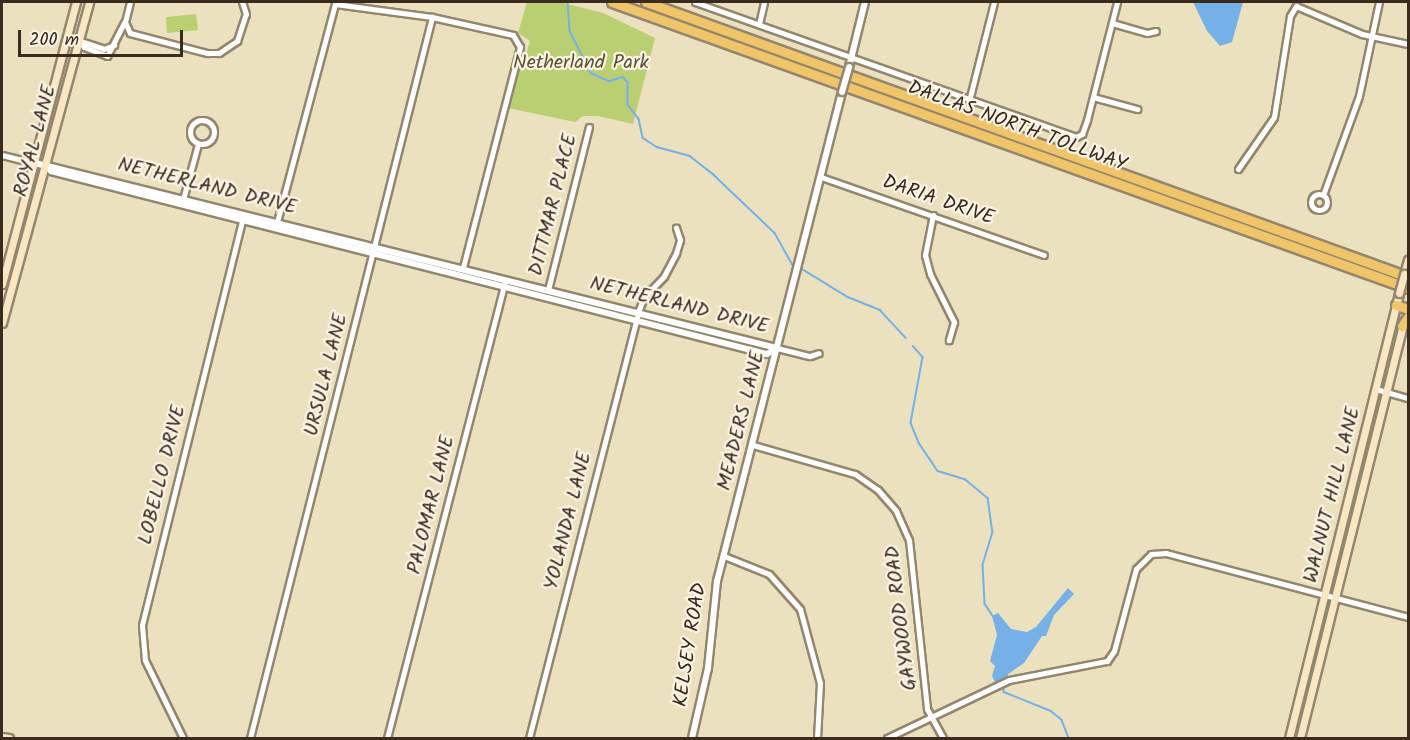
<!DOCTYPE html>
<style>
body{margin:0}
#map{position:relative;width:1410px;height:740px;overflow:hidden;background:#ebe1be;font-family:Kalam,sans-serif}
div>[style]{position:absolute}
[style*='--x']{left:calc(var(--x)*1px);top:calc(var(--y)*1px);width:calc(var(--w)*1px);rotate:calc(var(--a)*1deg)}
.green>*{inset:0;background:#bacf72}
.water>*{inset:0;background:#75b0e6}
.stream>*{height:1.5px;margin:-0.75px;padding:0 0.75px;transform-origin:0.75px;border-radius:0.75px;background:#75b0e6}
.roads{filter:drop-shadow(2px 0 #93866e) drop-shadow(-2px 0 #93866e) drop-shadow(0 2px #93866e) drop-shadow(0 -2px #93866e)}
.minor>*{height:5px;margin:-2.5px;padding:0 2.5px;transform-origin:2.5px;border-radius:2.5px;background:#fff}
.minor>.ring{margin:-2.5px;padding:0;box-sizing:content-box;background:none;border:5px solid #fff;border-radius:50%}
.tertiary>*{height:6px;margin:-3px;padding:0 3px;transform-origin:3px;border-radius:3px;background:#fff}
.secondary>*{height:7px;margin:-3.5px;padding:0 3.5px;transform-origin:3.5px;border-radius:3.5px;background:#f9e7c3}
.motorway>*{height:9px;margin:-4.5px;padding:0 4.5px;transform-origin:4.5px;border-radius:4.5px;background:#f0c469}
.bridges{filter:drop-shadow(2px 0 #93866e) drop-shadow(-2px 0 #93866e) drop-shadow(0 2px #93866e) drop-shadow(0 -2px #93866e)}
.tertiary-bridge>*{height:6px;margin:-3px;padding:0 3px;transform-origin:3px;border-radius:3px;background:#fff}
.secondary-bridge>*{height:7px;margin:-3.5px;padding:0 3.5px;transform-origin:3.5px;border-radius:3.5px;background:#f9e7c3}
span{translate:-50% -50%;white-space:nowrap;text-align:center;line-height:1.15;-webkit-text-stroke:4.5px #fcf5e5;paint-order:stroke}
.park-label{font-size:20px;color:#5b5333}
.street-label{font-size:20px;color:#3b2a1e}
.frame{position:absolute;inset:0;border:3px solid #3b2a1e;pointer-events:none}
.scale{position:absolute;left:18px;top:30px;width:165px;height:27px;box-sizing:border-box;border:3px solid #3b2a1e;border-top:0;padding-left:8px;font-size:18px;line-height:21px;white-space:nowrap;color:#3b2a1e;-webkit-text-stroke:4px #fcf5e5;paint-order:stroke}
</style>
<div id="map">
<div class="green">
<i style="clip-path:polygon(527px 2px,560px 2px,603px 13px,655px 38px,633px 124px,598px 116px,583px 116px,575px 122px,508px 108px,520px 57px,527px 51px,530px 41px,518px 33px)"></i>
<i style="clip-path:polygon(196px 14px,198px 30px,167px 33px,166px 17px)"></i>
</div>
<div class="water">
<i style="clip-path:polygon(1193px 2px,1243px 2px,1232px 42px,1220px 46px,1207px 31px)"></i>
<i style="clip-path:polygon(1068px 588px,1074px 594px,1054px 615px,1046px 636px,1042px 636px,1024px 663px,1008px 674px,1007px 687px,999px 690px,992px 676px,995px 666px,990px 661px,997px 635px,992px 616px,998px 613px,1011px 629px,1027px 632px,1036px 627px)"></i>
</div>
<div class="stream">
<i style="--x:568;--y:2;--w:29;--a:86"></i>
<i style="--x:570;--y:31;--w:47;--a:63.4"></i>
<i style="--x:591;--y:73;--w:20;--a:24"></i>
<i style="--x:609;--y:81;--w:15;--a:-16"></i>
<i style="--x:623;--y:77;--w:7;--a:45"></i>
<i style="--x:628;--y:82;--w:23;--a:90"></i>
<i style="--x:628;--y:105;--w:18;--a:52"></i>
<i style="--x:639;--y:119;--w:19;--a:78"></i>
<i style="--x:643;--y:138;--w:17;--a:33"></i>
<i style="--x:657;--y:147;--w:34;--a:15"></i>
<i style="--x:690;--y:156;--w:31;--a:38"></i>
<i style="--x:714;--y:175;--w:84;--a:43.6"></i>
<i style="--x:775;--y:233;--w:38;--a:61"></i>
<i style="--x:802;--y:269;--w:54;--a:31.3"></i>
<i style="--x:848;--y:297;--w:35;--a:22"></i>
<i style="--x:880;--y:310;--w:38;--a:47"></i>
<i style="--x:913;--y:346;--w:15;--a:48"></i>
<i style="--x:923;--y:357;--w:67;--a:100.3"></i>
<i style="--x:911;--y:423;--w:22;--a:68"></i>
<i style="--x:919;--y:443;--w:34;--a:56"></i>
<i style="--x:938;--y:471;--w:28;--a:17"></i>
<i style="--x:965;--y:479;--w:30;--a:40"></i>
<i style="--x:988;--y:498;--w:34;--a:82"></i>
<i style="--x:993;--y:532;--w:34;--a:107"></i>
<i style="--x:983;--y:565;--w:39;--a:87"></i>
<i style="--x:985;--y:604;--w:14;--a:56"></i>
<i style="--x:1004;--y:687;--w:5;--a:90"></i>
<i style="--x:1004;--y:692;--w:51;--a:22"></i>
<i style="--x:1051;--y:711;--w:14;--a:39"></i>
<i style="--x:1062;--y:720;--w:19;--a:69"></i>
</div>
<div class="roads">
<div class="minor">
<i style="--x:130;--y:2;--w:21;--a:104"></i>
<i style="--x:125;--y:22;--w:12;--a:66"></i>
<i style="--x:130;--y:33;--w:80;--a:14.6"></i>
<i style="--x:207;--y:53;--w:12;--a:0"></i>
<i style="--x:219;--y:53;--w:22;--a:-34"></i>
<i style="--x:237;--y:41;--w:28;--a:-72"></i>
<i style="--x:246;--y:14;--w:13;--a:-108"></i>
<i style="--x:695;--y:2;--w:404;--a:19.5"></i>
<i style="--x:1076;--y:137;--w:7;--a:-27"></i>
<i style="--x:1082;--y:134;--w:15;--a:-70"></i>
<i style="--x:1087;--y:120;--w:122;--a:-75.7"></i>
<i style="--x:1112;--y:23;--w:36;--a:16"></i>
<i style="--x:1147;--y:33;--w:9;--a:-13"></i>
<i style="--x:759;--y:24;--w:23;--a:-77"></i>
<i style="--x:80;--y:41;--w:7;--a:56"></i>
<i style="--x:84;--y:47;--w:25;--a:21"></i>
<i style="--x:107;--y:56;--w:37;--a:-63"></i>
<i style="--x:80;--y:41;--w:25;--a:18"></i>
<i style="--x:104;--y:49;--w:11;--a:-22"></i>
<i style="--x:1093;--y:97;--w:46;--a:15.3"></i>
<i style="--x:969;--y:101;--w:102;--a:-75.8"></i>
<i class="ring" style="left:190px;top:120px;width:19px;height:19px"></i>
<i style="--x:2;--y:155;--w:34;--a:14"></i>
<i style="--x:1238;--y:169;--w:63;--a:-55.3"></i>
<i style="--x:1274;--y:117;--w:102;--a:-81"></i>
<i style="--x:1290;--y:16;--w:12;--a:-59"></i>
<i style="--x:1296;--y:6;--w:72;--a:23"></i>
<i style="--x:1362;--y:34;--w:47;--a:12.3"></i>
<i style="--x:821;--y:177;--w:236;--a:19.3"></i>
<i class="ring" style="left:1311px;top:194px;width:11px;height:11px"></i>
<i style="--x:1323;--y:195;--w:105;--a:-70"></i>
<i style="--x:1359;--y:96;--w:96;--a:-78"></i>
<i style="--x:182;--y:203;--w:61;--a:-74.8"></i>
<i style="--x:933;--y:215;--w:41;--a:101.3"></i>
<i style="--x:925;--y:255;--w:20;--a:75"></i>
<i style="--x:930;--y:274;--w:54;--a:63.4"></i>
<i style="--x:954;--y:322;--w:19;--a:106"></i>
<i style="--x:277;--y:222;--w:226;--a:-75.1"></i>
<i style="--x:335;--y:4;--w:98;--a:7.6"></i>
<i style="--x:432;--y:17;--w:83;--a:12.5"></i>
<i style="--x:513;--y:35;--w:14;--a:60"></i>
<i style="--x:520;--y:47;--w:228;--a:104.5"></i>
<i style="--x:548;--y:290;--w:168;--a:-75.9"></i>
<i style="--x:777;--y:348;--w:34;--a:14"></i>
<i style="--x:810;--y:356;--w:9;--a:-18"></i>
<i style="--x:1376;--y:389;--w:33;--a:16"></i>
<i style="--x:753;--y:445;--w:106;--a:15.9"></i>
<i style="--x:855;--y:474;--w:28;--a:35"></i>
<i style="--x:878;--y:490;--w:28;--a:49"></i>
<i style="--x:896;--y:511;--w:32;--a:66"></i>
<i style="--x:909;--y:540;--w:170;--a:83.9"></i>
<i style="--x:927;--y:709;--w:33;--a:61"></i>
<i style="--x:724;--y:556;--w:48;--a:21.8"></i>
<i style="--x:769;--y:574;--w:47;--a:48.5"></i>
<i style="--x:800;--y:609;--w:77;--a:74.9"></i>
<i style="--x:820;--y:683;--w:55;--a:93.1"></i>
<i style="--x:183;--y:738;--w:87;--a:-116"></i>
<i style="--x:145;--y:660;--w:35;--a:-95"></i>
<i style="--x:142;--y:625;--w:419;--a:-76.1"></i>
<i style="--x:250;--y:738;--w:744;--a:-75.83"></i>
<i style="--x:387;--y:738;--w:469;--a:-75.5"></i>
<i style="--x:529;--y:738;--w:440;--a:-75.6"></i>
<i style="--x:638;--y:312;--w:16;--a:-68"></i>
<i style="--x:644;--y:297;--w:29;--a:-46"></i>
<i style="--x:664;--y:276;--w:26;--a:-62"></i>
<i style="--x:676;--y:253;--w:14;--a:-73"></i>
<i style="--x:680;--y:240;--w:13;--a:-108"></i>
<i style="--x:887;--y:738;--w:135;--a:-25.4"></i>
<i style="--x:1009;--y:680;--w:100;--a:-11"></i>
<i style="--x:1107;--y:661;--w:12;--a:-55"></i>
<i style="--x:1114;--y:651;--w:85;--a:-75"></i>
<i style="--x:1136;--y:569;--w:21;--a:-45"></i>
<i style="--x:1151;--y:554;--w:15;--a:-4"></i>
<i style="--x:1166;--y:553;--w:250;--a:14.8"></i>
</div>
<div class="tertiary">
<i style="--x:849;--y:67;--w:67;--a:-76.2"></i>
<i style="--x:35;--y:163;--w:765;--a:14"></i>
<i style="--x:47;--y:166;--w:6;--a:51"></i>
<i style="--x:51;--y:171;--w:739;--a:14.34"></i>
<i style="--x:767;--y:354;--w:12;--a:-31"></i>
<i style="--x:692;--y:738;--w:72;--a:-77.1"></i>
<i style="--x:708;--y:668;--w:87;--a:-84.1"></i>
<i style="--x:717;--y:581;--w:505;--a:-75.66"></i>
</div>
<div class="secondary">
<i style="--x:1404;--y:274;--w:15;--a:-74"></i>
<i style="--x:2;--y:284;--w:292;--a:-75.3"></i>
<i style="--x:2;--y:323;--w:333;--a:-74.8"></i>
<i style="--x:2;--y:737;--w:7;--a:8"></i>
<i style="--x:1289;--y:738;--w:458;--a:-76.1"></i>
<i style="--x:1300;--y:738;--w:427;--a:-76"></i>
</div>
<div class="motorway">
<i style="--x:612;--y:2;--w:846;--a:19.76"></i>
<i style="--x:646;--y:2;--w:810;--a:19.84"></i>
<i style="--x:1396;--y:305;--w:13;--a:18"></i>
<i style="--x:1402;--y:326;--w:11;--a:-56"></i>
</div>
</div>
<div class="bridges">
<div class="tertiary-bridge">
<i style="--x:842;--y:92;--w:26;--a:-74"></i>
</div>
<div class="secondary-bridge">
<i style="--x:1399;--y:293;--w:20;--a:-75"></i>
</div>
</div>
<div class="park-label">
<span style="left:581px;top:63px">Netherland Park</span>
</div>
<div class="street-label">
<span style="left:1017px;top:127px;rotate:20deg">DALLAS NORTH TOLLWAY</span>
<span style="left:36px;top:141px;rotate:-75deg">ROYAL LANE</span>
<span style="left:207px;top:187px;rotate:14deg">NETHERLAND DRIVE</span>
<span style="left:938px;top:201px;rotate:19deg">DARIA DRIVE</span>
<span style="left:554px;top:205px;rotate:-76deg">DITTMAR PLACE</span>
<span style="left:679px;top:306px;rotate:14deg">NETHERLAND DRIVE</span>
<span style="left:327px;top:375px;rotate:-76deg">URSULA LANE</span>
<span style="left:742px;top:421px;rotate:-76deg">MEADERS LANE</span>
<span style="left:163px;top:475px;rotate:-76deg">LOBELLO DRIVE</span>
<span style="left:1333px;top:495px;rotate:-76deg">WALNUT HILL LANE</span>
<span style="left:432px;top:505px;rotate:-76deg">PALOMAR LANE</span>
<span style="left:569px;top:521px;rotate:-76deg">YOLANDA LANE</span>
<span style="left:902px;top:618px;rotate:-97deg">GAYWOOD ROAD</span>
<span style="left:691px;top:645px;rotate:-81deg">KELSEY ROAD</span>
</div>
<div class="frame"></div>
<div class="scale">200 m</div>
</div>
